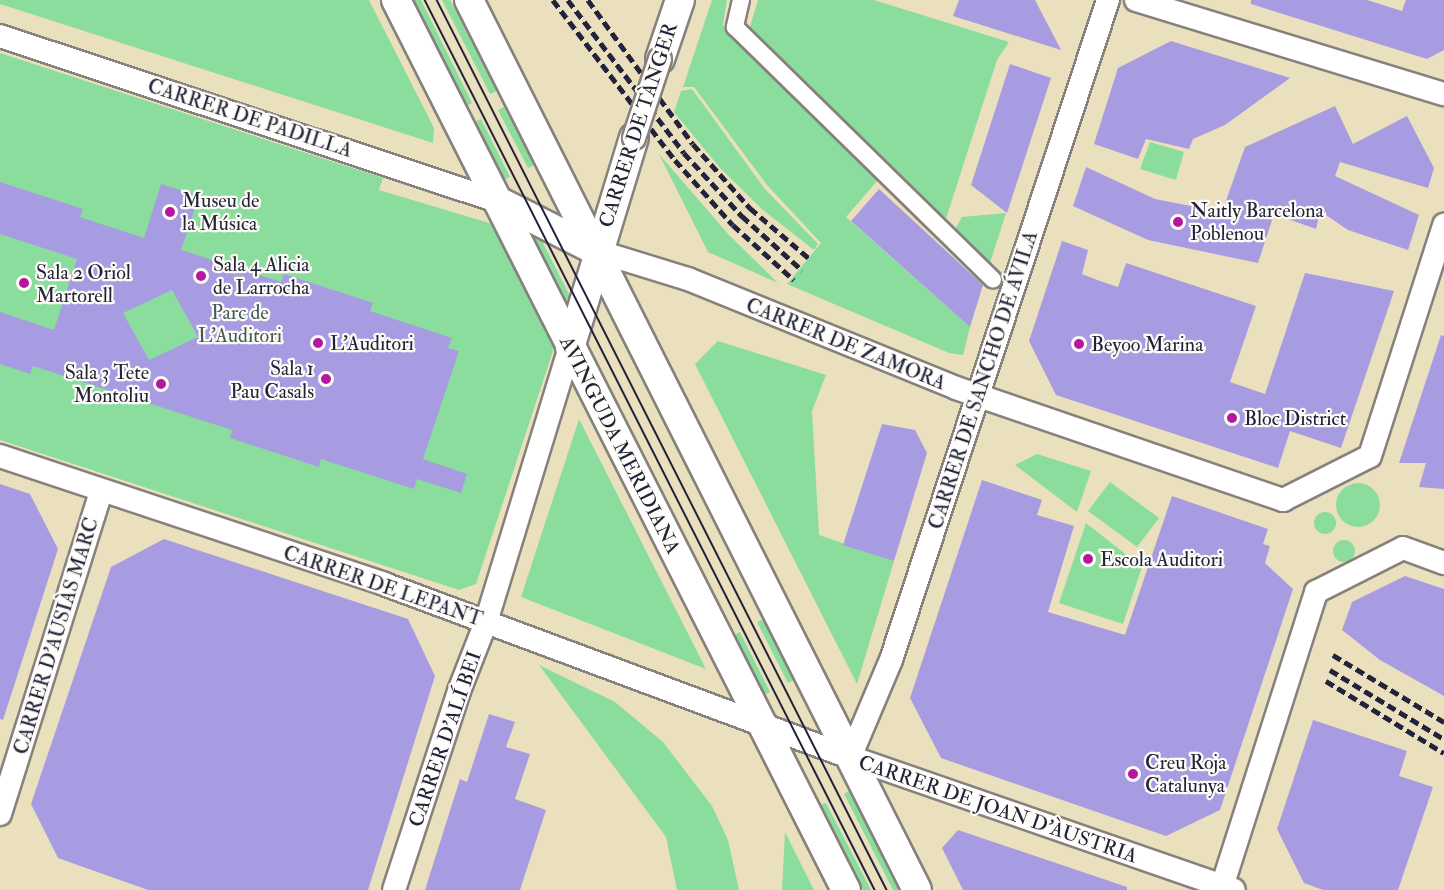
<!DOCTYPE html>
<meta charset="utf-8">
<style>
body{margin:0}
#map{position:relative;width:1444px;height:890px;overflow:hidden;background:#eae0bd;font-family:"IM FELL Double Pica",serif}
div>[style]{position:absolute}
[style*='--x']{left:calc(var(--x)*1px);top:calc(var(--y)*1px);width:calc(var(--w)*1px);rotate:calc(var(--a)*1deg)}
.green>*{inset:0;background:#8bdd9e}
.round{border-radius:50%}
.building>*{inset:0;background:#a79ce1}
.roads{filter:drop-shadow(2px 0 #86817c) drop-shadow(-2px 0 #86817c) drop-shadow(0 2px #86817c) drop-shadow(0 -2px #86817c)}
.pedestrian>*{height:16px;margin:-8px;padding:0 8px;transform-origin:8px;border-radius:8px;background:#fff}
.minor>*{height:22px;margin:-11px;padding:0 11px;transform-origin:11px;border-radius:11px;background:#fff}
.tertiary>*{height:28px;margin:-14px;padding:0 14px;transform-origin:14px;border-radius:14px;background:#fff}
.tram>*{height:1.5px;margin:-0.75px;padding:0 0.75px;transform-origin:0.75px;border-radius:0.75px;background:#22223b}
.rail>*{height:4.5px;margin-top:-2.25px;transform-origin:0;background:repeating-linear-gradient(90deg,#22223b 0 9px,transparent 0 13.5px)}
.bridges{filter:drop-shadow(2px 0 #86817c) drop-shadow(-2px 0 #86817c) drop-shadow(0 2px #86817c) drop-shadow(0 -2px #86817c)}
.minor-bridge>*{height:22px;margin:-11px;padding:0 11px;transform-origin:11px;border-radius:11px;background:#fff}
.dots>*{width:16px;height:16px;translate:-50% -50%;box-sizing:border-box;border:3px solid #fdfcf7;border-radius:50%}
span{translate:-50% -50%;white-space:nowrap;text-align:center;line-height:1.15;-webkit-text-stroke:4.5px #fdfcf7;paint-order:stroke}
.street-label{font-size:20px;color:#22223b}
.poi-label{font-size:20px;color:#22223b}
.left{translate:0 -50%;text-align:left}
.right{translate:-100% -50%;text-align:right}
.park-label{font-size:20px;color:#425a59}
</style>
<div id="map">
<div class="green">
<i style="clip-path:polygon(0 0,369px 0,434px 128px,433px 143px,0 4px)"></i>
<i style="clip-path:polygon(413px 0,421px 0,472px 103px,466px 106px)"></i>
<i style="clip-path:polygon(442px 0,450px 0,497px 91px,490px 94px)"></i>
<i style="clip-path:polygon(712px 0,727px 0,723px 25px,878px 180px,846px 217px,970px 327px,963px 355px,949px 353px,787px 284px,821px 243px,767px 185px,694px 87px,683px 87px)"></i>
<i style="clip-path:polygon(758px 0,874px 0,1009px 42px,997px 60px,944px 225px,749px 30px)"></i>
<i style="clip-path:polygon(0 53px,383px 178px,379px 190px,496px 225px,555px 345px,476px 584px,459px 590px,0 440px)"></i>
<i style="clip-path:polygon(692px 89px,765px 189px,818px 244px,814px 250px,763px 210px,720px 168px,674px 112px,681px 91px)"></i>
<i style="clip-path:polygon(504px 107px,534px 165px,528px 168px,498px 110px)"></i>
<i style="clip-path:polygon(481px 119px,510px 177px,504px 180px,474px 122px)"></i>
<i style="clip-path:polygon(1150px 142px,1184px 152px,1176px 180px,1140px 169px)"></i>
<i style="clip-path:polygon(659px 154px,729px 235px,778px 283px,708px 252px)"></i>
<i style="clip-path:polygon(1006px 213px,989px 266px,953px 233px,962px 217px)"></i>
<i style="clip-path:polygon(534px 238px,542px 241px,570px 296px,565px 302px)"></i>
<i style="clip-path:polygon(718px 341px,826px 375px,812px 411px,819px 535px,894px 561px,857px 684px,695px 364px)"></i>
<i style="clip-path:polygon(579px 419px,706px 669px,521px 597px)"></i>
<i style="clip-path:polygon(1037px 454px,1091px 471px,1077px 512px,1015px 465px)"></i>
<i style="clip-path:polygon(1110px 482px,1159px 518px,1137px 547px,1088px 511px)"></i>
<i class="round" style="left:1336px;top:483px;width:44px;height:44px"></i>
<i class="round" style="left:1314px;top:512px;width:22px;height:22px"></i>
<i style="clip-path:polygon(1086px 523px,1142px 567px,1123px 624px,1059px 603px)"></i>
<i class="round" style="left:1333px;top:540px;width:22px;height:22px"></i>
<i style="clip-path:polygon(763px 619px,794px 680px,788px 683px,757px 622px)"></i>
<i style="clip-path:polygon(740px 632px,770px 692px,764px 695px,734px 635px)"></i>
<i style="clip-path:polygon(539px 665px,615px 702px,663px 742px,712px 806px,728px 840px,739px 890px,677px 890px,666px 837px)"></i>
<i style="clip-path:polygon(849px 791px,900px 890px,893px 890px,844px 794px)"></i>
<i style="clip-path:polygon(826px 803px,871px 890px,863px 890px,820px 805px)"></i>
<i style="clip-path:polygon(785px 832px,814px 890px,782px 890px)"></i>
</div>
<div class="building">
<i style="clip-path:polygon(959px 0,1035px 0,1061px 50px,953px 16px)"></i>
<i style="clip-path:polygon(1251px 0,1367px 0,1402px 11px,1406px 0,1444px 0,1444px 50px,1427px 59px,1251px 4px)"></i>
<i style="clip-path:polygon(1171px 41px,1290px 78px,1225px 125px,1193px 139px,1189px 149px,1146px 139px,1138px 159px,1094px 144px,1118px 68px)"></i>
<i style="clip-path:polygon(1010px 64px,1051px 78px,1007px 213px,971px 185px)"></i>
<i style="clip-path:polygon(1335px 106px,1353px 144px,1407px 116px,1434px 168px,1428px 188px,1340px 162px,1335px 176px,1419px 215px,1408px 250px,1348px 230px,1320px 211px,1316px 229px,1274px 214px,1258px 263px,1148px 240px,1073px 206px,1086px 167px,1155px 199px,1222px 212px,1245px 147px)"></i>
<i style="clip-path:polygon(evenodd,0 182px,83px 209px,80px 217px,144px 238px,161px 184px,199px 196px,181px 250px,281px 282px,284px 274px,373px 303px,370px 311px,452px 338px,448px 348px,459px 351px,423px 459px,467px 474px,461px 493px,417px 479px,414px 489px,321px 459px,319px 467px,230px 438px,232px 430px,33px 366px,30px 374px,0 364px,0 312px,54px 330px,77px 259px,0 234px,0 182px,172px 290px,198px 337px,149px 360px,123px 313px,172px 290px)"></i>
<i style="clip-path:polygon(879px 189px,983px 285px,970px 327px,851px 221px)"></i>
<i style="clip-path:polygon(1062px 241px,1088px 250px,1082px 274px,1100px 281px,1118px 287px,1126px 263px,1256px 306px,1230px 382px,1265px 394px,1305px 273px,1394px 291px,1341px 448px,1290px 431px,1278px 468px,1056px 395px,1029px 341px)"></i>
<i style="clip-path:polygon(1441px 335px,1444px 336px,1444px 489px,1419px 487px,1426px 463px,1399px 463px)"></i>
<i style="clip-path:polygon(882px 424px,915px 430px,927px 453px,894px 561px,843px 545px)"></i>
<i style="clip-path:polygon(982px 480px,1042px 500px,1037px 515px,1074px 526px,1048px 612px,1125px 635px,1172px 496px,1268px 529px,1263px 544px,1270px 546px,1265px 563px,1293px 589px,1220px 810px,1166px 836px,941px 758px,910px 698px)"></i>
<i style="clip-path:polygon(0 484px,30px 494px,58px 549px,3px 720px,0 719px)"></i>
<i style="clip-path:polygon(164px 539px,408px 619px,435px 676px,368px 890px,148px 890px,58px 858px,31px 804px,111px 567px)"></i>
<i style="clip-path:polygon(1405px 576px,1444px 589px,1444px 696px,1380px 660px,1342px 630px,1352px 602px)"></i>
<i style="clip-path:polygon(489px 714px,515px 722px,506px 747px,530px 754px,515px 799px,546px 810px,520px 890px,425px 890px,460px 779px,467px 782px)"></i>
<i style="clip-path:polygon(1313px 720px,1407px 751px,1399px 776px,1433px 787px,1398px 890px,1323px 890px,1304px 883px,1277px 829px)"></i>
<i style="clip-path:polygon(958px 830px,1127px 887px,1127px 890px,963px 890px,942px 848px)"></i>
</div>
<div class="roads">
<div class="pedestrian">
<i style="--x:741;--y:0;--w:28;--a:103"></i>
<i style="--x:735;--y:27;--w:361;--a:44.4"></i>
</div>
<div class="minor">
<i style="--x:1136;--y:0;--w:322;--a:17"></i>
<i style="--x:0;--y:36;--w:527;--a:18.37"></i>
<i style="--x:597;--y:251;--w:95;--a:17.1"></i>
<i style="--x:688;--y:279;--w:289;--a:22.1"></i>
<i style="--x:956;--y:388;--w:346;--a:18.9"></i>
<i style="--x:1283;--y:500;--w:97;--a:-26.8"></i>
<i style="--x:1370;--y:456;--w:243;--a:-72.2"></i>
<i style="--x:0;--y:456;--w:405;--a:18.4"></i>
<i style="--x:384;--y:584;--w:497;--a:20.4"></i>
<i style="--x:850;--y:757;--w:406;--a:19.1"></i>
<i style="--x:850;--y:757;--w:105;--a:-67.1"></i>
<i style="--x:891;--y:660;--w:695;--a:-71.8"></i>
<i style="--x:0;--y:814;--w:338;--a:-72.6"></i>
<i style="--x:394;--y:890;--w:209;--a:-71.9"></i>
<i style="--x:459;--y:691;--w:74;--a:-68.6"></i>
<i style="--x:486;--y:622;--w:287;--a:-73"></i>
<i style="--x:1221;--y:890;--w:313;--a:-72.3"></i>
<i style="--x:1316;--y:592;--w:97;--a:-26.8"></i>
<i style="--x:1403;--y:548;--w:44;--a:20.1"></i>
</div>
<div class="tertiary">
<i style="--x:396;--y:0;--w:997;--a:63.18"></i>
<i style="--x:469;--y:0;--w:996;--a:63.28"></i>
<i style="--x:660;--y:59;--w:62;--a:-71.3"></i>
<i style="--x:500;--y:202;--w:109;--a:26.8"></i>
<i style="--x:570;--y:348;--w:220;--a:-73.1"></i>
</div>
</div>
<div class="tram">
<i style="--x:425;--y:0;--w:997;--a:63.18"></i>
<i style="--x:437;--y:0;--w:997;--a:63.18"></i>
</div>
<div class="rail">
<i style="--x:553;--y:0;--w:201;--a:52.7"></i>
<i style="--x:675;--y:160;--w:87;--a:48.3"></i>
<i style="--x:733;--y:225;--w:82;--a:42"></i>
<i style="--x:568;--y:0;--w:192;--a:52.8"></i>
<i style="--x:684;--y:153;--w:86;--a:47.4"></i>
<i style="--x:742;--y:216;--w:81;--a:42"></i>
<i style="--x:588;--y:0;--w:178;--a:53.9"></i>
<i style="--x:693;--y:144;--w:86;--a:48.3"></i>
<i style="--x:750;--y:208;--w:79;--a:40.4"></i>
<i style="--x:1333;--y:655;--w:130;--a:31.1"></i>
<i style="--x:1330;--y:670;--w:133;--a:31.2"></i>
<i style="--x:1326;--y:681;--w:138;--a:31.4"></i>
</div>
<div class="bridges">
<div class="minor-bridge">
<i style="--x:634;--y:138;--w:83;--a:-71.8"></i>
</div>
</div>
<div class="dots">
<i style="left:170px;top:212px;background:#b5179e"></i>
<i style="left:1178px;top:222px;background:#b5179e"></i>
<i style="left:201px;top:276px;background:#b5179e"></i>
<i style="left:24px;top:283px;background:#b5179e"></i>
<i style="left:318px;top:343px;background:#b5179e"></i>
<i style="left:1079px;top:344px;background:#b5179e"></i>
<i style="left:326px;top:379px;background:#b5179e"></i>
<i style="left:161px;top:384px;background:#b5179e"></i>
<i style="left:1232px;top:418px;background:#b5179e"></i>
<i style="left:1088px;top:559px;background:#b5179e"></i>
<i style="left:1133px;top:774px;background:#b5179e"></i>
</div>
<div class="street-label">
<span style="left:250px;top:118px;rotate:18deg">CARRER DE PADILLA</span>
<span style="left:638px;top:125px;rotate:-72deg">CARRER DE TÀNGER</span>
<span style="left:846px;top:344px;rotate:22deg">CARRER DE ZAMORA</span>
<span style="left:983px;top:380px;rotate:-72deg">CARRER DE SANCHO DE ÁVILA</span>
<span style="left:620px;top:445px;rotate:63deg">AVINGUDA MERIDIANA</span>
<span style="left:383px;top:586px;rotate:19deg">CARRER DE LEPANT</span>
<span style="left:56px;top:636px;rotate:-73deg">CARRER D'AUSIÀS MARC</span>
<span style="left:445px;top:739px;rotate:-71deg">CARRER D'ALÍ BEI</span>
<span style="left:998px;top:809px;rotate:19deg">CARRER DE JOAN D'ÀUSTRIA</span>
</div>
<div class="poi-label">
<span class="left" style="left:182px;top:212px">Museu de<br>la Música</span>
<span class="left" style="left:1190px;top:222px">Naitly Barcelona<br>Poblenou</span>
<span class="left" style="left:213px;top:276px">Sala 4 Alicia<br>de Larrocha</span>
<span class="left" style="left:36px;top:284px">Sala 2 Oriol<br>Martorell</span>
<span class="left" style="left:330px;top:343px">L'Auditori</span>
<span class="left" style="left:1091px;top:344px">Beyoo Marina</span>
<span class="right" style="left:314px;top:380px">Sala 1<br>Pau Casals</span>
<span class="right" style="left:149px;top:384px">Sala 3 Tete<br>Montoliu</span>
<span class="left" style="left:1244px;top:418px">Bloc District</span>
<span class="left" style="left:1100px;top:559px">Escola Auditori</span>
<span class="left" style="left:1145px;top:774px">Creu Roja<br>Catalunya</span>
</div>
<div class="park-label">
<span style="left:240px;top:324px">Parc de<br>L'Auditori</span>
</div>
</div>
